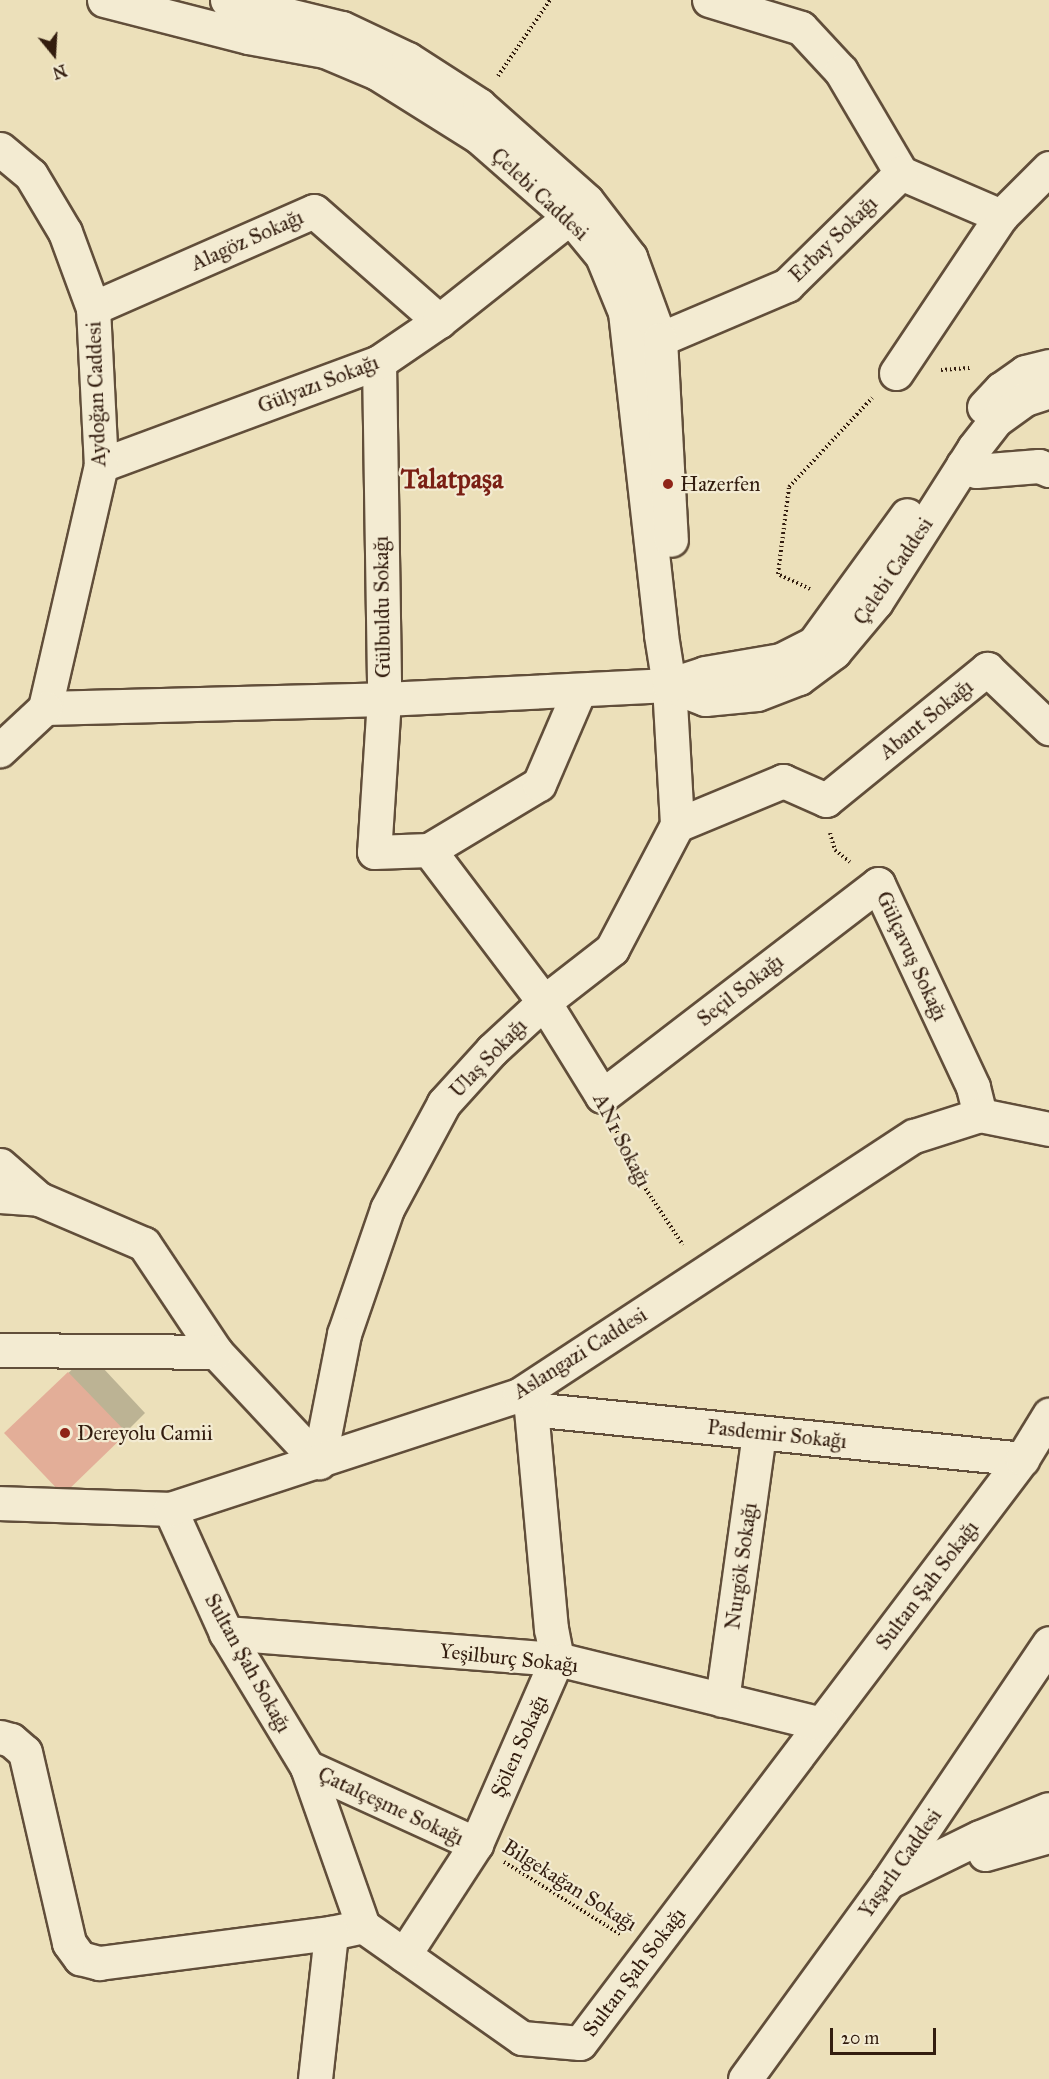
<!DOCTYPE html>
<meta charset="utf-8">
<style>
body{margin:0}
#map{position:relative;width:1049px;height:2079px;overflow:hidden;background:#ece0ba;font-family:"IM FELL Great Primer",serif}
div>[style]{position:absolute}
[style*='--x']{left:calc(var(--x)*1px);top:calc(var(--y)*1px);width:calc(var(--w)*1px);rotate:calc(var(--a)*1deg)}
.shadow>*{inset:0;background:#0003}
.building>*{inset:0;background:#e3ae98}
.path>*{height:4px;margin-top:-2px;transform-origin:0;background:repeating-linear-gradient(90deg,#331d0f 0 1.5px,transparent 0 4.5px)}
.roads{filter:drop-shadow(2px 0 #614e3a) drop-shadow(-2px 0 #614e3a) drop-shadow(0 2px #614e3a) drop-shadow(0 -2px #614e3a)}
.minor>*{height:33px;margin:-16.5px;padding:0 16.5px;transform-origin:16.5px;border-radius:16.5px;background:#f3ebd2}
.tertiary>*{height:33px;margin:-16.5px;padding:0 16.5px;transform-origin:16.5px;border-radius:16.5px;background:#f3ebd2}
.secondary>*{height:33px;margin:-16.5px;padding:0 16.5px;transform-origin:16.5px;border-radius:16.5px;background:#f3ebd2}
.dots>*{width:16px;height:16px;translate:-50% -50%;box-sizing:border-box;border:3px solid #f3ebd2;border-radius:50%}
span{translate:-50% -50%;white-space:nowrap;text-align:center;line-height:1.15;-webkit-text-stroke:4.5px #f3ebd2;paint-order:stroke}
.street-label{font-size:21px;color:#331d0f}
.poi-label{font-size:21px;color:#331d0f}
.left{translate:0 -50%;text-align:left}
.district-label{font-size:27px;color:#7a1f14;font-weight:700}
.north{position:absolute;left:24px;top:24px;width:60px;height:60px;-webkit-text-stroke:4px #f3ebd2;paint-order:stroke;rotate:162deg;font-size:16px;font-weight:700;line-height:24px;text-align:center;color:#331d0f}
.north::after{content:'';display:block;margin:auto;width:21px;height:27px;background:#331d0f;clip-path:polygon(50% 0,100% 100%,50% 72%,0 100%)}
.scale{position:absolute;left:830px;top:2028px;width:106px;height:27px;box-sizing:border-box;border:3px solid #331d0f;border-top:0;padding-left:8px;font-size:18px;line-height:21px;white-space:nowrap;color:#331d0f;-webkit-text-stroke:4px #f3ebd2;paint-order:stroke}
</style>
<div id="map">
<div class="shadow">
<i style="clip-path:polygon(89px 1353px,145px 1413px,126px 1432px,26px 1414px)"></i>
</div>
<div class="building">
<i style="clip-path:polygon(68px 1372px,127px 1433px,63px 1495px,4px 1433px)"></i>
</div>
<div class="path">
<i style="--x:498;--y:76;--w:92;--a:-55.6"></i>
<i style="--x:941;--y:370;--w:31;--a:-4"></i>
<i style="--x:810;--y:589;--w:35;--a:-155"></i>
<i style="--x:778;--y:574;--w:88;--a:-82.8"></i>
<i style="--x:789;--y:487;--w:122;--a:-47"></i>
<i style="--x:830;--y:833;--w:18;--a:74"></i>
<i style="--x:835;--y:850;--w:19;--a:39"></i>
<i style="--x:615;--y:1127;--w:47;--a:67.3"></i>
<i style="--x:633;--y:1170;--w:90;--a:56.3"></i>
<i style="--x:504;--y:1862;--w:137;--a:31.8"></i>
</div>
<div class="roads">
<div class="minor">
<i style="--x:709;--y:0;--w:96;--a:16.9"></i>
<i style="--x:801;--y:28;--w:59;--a:47.1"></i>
<i style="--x:841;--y:71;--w:118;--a:59.5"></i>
<i style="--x:901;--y:173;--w:109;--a:23.3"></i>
<i style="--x:93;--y:308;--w:241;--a:-23.7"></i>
<i style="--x:314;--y:211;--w:167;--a:41.3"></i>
<i style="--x:660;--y:339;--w:138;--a:-23"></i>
<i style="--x:787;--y:285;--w:160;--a:-44.5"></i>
<i style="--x:379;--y:362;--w:337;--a:89.1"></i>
<i style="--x:384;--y:699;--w:153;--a:93.7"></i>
<i style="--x:374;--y:852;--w:55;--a:-2.1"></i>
<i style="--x:429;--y:850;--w:128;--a:-31"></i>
<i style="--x:539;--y:784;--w:101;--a:-66.7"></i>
<i style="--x:896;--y:373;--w:189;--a:-56.2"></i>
<i style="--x:1001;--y:216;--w:68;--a:-45"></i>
<i style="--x:101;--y:465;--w:296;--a:-20.3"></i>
<i style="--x:379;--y:362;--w:73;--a:-34.3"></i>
<i style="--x:439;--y:321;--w:167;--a:-38.4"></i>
<i style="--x:963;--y:465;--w:14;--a:25"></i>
<i style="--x:976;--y:471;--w:63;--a:-4.5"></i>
<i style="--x:1039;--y:466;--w:11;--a:22"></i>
<i style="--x:45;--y:708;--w:339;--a:-1.5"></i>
<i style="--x:384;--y:699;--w:285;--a:-2.8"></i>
<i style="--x:669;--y:685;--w:140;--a:86.7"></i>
<i style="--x:677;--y:825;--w:140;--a:117.7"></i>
<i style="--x:612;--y:949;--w:86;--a:142.1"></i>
<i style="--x:544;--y:1002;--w:71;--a:137.3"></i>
<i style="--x:492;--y:1050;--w:72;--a:132.2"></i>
<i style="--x:444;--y:1103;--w:120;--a:118.3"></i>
<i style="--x:387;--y:1209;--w:132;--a:109"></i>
<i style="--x:344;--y:1334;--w:130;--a:101.1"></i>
<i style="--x:677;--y:825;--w:115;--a:-22.5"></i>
<i style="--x:783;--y:781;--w:47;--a:23.8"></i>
<i style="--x:826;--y:800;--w:208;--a:-39.1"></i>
<i style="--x:987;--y:669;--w:86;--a:43.6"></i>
<i style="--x:429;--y:850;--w:191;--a:52.9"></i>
<i style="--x:544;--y:1002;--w:110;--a:58.3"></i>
<i style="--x:602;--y:1096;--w:348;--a:-37.5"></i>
<i style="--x:878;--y:884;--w:224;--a:64.9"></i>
<i style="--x:973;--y:1087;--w:29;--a:76"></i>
<i style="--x:0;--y:1165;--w:52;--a:41.1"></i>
<i style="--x:0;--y:1196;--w:39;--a:4"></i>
<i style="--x:39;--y:1199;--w:114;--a:23.2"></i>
<i style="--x:144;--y:1244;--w:130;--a:56.3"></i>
<i style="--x:216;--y:1352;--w:151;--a:46.9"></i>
<i style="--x:0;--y:1350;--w:216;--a:0.5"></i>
<i style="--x:531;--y:1409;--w:494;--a:5.8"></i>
<i style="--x:170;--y:1509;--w:136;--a:65.7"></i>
<i style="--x:226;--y:1633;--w:157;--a:58.8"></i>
<i style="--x:307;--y:1767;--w:169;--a:70.6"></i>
<i style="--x:363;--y:1926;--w:194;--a:35.2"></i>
<i style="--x:522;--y:2038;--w:58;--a:4.9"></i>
<i style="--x:580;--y:2043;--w:732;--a:-52.88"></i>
<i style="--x:1022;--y:1459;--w:52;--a:-58.5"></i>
<i style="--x:226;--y:1633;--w:332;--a:4.5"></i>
<i style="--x:557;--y:1659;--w:272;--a:13.8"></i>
<i style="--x:722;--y:1700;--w:270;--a:-82.1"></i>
<i style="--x:0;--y:1737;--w:11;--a:15"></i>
<i style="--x:11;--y:1740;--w:18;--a:41"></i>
<i style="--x:25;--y:1752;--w:196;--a:77"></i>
<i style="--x:69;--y:1943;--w:19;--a:54"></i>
<i style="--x:80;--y:1958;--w:20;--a:15"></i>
<i style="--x:99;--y:1963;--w:234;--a:-7.4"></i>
<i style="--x:331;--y:1933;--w:33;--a:-12"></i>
<i style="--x:307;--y:1767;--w:186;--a:24.5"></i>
<i style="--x:985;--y:1854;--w:66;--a:-15.7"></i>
<i style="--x:888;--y:1882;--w:102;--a:-26.1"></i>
<i style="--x:980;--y:1837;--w:74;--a:-22.1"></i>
<i style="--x:404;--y:1955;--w:132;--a:-57"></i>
<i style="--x:476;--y:1844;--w:202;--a:-66.4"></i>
<i style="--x:557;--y:1659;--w:31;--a:-101"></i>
<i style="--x:551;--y:1629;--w:221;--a:-95.2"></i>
<i style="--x:315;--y:2079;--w:147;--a:-83.7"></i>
</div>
<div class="tertiary">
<i style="--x:104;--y:0;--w:149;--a:14.4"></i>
<i style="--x:248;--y:37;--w:78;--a:10.3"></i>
<i style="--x:325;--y:51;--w:56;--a:22.9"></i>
<i style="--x:377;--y:73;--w:120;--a:32.1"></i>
<i style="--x:479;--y:137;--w:121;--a:41.3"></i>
<i style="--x:570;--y:217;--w:50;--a:50.6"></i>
<i style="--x:602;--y:256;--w:61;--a:67.7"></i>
<i style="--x:625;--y:312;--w:325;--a:83.6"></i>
<i style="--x:661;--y:635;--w:51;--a:80.9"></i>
<i style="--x:227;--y:0;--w:118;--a:13.7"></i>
<i style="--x:342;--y:28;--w:73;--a:25.2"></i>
<i style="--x:408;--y:59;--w:85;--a:32.9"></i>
<i style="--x:479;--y:105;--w:144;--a:41.6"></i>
<i style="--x:587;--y:201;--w:71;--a:52.5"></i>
<i style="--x:630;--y:257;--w:87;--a:69.9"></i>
<i style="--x:660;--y:339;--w:201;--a:86.9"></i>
<i style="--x:0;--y:149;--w:40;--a:40"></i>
<i style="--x:31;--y:175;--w:66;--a:59.2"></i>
<i style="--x:65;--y:232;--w:81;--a:69.8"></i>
<i style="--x:93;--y:308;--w:157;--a:87.1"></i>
<i style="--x:101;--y:465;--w:249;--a:103"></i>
<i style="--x:45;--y:708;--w:62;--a:137"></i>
<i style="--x:984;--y:407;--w:25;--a:-47"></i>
<i style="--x:1001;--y:389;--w:29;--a:-35"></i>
<i style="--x:1025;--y:372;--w:25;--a:-14"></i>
<i style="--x:669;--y:685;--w:39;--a:21"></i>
<i style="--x:705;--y:699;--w:52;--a:-5.5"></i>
<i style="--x:757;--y:694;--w:45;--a:-20.9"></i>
<i style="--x:799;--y:678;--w:44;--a:-36.6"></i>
<i style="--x:834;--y:652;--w:65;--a:-50"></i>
<i style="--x:876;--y:602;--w:183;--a:-57.5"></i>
<i style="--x:974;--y:448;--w:36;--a:-52"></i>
<i style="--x:996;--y:420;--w:36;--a:-36"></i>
<i style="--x:1025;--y:399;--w:25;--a:-18"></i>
<i style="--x:669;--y:685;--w:38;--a:-18"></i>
<i style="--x:705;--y:673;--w:77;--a:-9.7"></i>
<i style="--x:781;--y:660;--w:37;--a:-27"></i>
<i style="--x:814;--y:643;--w:158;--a:-54"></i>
<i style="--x:745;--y:2079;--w:243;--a:-54"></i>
<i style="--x:888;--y:1882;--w:288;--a:-56"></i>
</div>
<div class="secondary">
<i style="--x:0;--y:1503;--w:170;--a:2"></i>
<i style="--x:170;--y:1509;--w:367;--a:-18.1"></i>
<i style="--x:519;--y:1395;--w:472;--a:-33.3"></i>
<i style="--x:914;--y:1136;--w:69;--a:-17.7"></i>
<i style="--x:980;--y:1115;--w:70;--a:11.5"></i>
</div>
</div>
<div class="dots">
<i style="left:668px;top:484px;background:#8f2418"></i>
<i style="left:65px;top:1433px;background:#8f2418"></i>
</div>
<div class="street-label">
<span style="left:540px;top:194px;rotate:43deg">Çelebi Caddesi</span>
<span style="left:833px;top:239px;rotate:-44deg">Erbay Sokağı</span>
<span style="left:247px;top:240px;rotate:-24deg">Alagöz Sokağı</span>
<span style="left:318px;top:384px;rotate:-21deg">Gülyazı Sokağı</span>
<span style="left:96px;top:394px;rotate:-92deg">Aydoğan Caddesi</span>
<span style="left:893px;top:571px;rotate:-56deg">Çelebi Caddesi</span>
<span style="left:382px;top:607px;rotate:-91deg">Gülbuldu Sokağı</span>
<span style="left:926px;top:719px;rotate:-39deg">Abant Sokağı</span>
<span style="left:912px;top:956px;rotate:65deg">Gülçavuş Sokağı</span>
<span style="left:740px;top:990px;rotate:-38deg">Seçil Sokağı</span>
<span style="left:488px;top:1058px;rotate:-46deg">Ulaş Sokağı</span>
<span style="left:622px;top:1140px;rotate:63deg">AN1 Sokağı</span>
<span style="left:580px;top:1353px;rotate:-32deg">Aslangazi Caddesi</span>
<span style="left:777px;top:1434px;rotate:6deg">Pasdemir Sokağı</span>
<span style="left:741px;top:1566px;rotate:-82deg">Nurgök Sokağı</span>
<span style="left:927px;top:1585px;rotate:-53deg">Sultan Şah Sokağı</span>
<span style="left:509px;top:1658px;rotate:6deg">Yeşilburç Sokağı</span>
<span style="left:248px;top:1663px;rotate:61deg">Sultan Şah Sokağı</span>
<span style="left:519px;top:1746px;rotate:-66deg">Şölen Sokağı</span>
<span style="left:391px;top:1806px;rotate:25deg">Çatalçeşme Sokağı</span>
<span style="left:900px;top:1863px;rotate:-55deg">Yaşarlı Caddesi</span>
<span style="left:570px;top:1885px;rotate:32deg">Bilgekağan Sokağı</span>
<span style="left:634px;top:1972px;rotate:-53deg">Sultan Şah Sokağı</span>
</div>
<div class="poi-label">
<span class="left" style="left:680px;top:484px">Hazerfen</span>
<span class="left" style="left:77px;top:1433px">Dereyolu Camii</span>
</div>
<div class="district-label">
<span style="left:452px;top:479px">Talatpaşa</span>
</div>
<div class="north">N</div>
<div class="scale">20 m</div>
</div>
